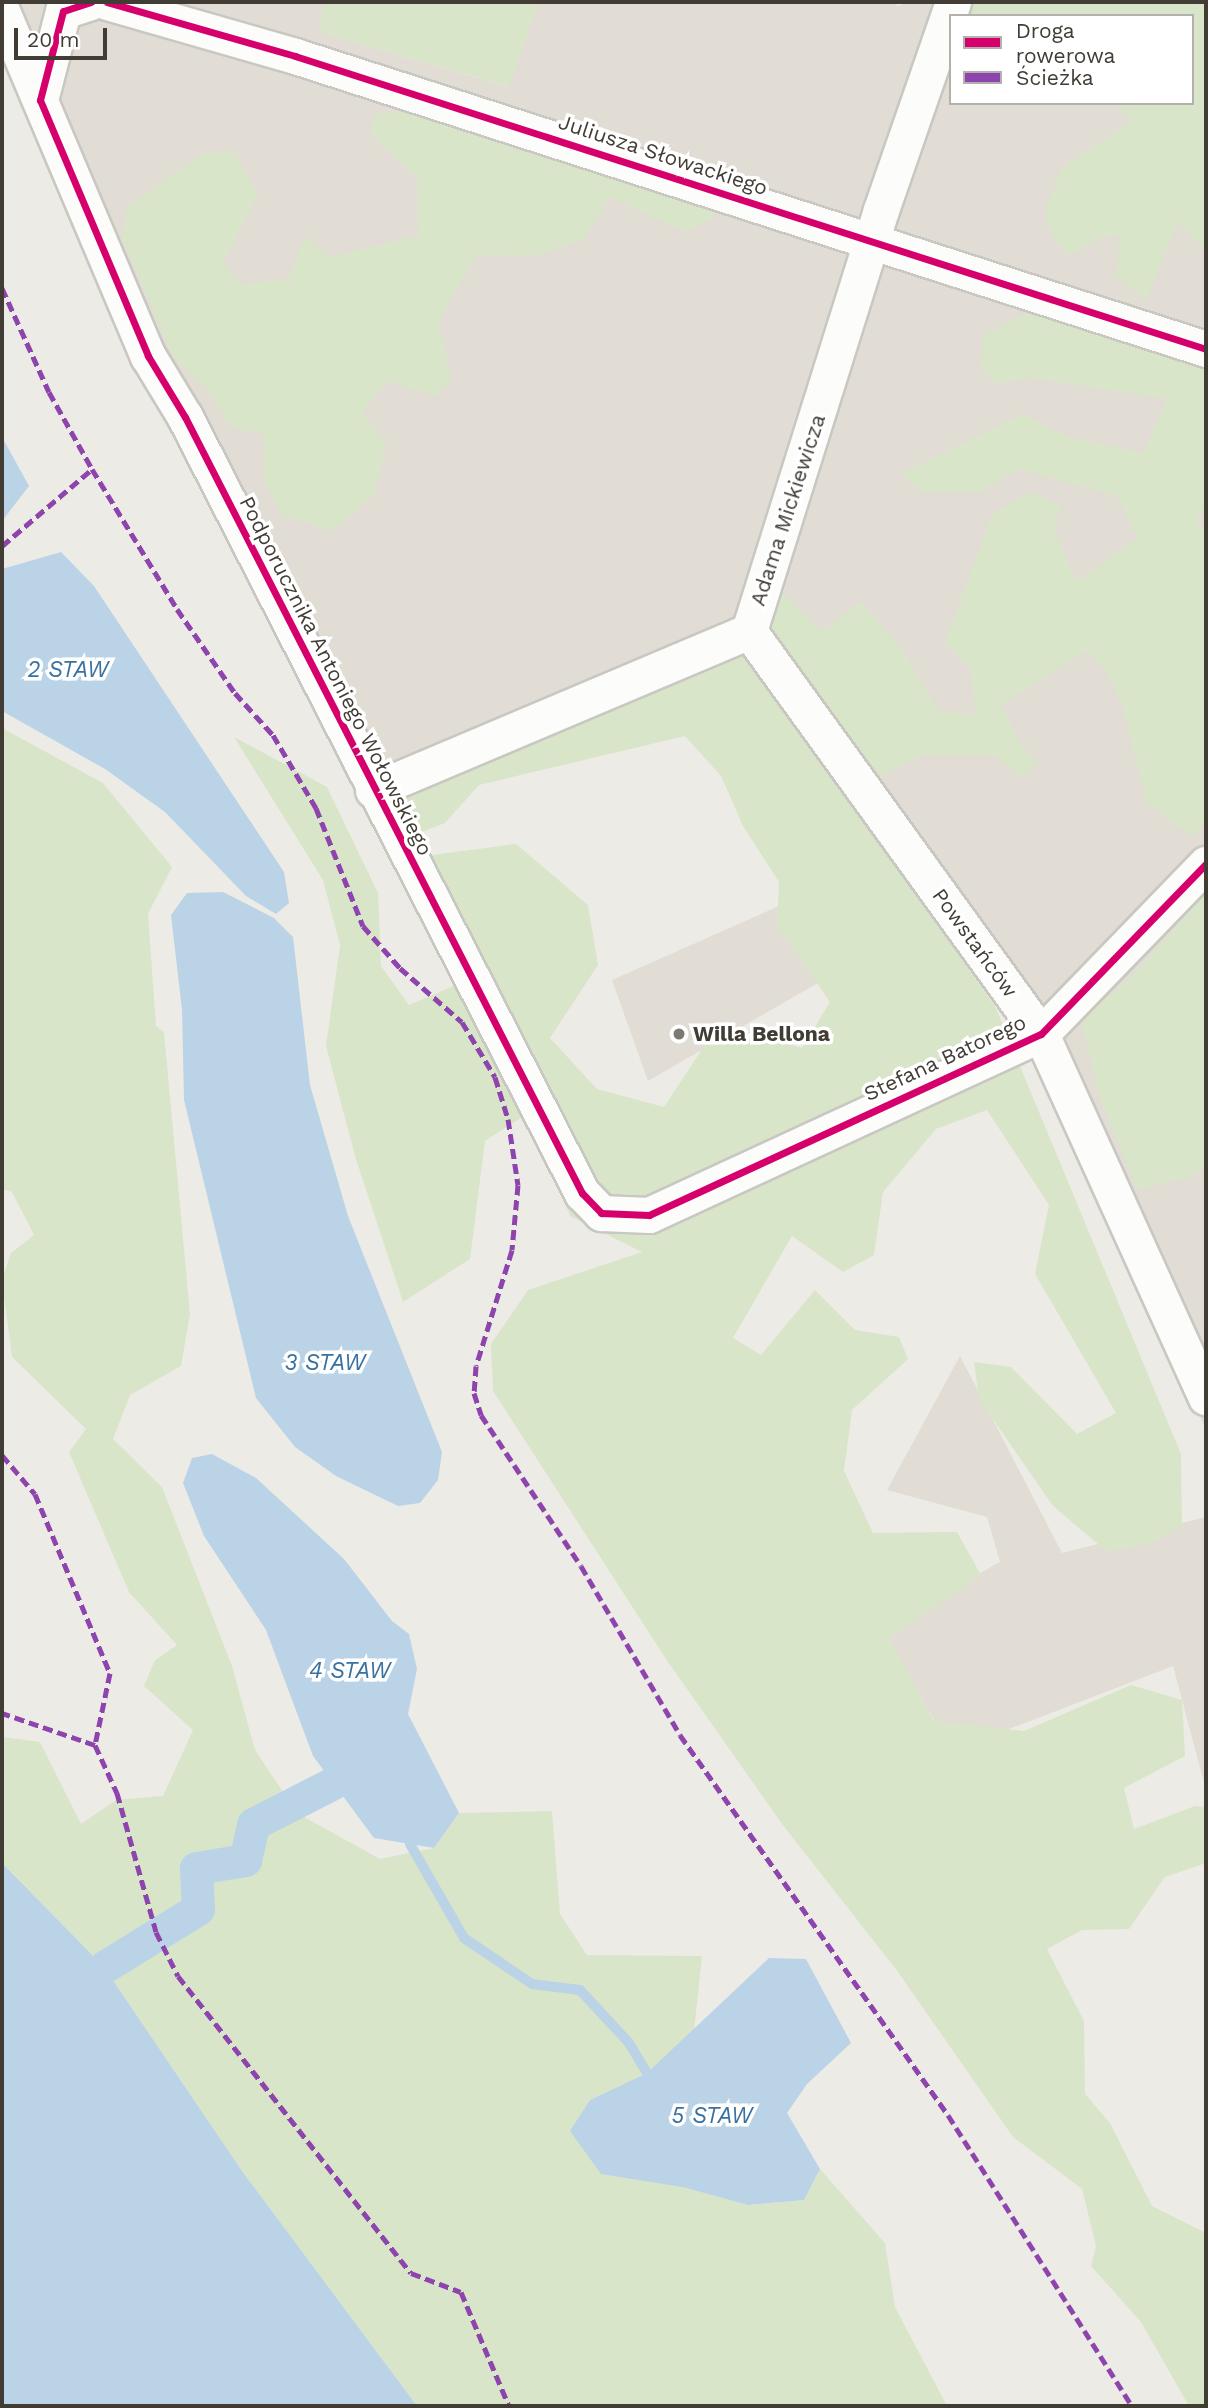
<!DOCTYPE html>
<meta charset="utf-8">
<style>
body{margin:0}
#map{position:relative;width:1208px;height:2408px;overflow:hidden;background:#edebe6;font-family:"Work Sans",sans-serif}
div>[style]{position:absolute}
[style*='--x']{left:calc(var(--x)*1px);top:calc(var(--y)*1px);width:calc(var(--w)*1px);rotate:calc(var(--a)*1deg)}
.residential>*{inset:0;background:#e1ddd4}
.green>*{inset:0;background:#d9e5c8}
.water>*{inset:0;background:#bbd3e7}
.stream>*{height:10px;margin:-5px;padding:0 5px;transform-origin:5px;border-radius:5px;background:#bbd3e7}
.canal>*{height:33px;margin:-16.5px;padding:0 16.5px;transform-origin:16.5px;border-radius:16.5px;background:#bbd3e7}
.roads{filter:drop-shadow(2px 0 #c9c7c2) drop-shadow(-2px 0 #c9c7c2) drop-shadow(0 2px #c9c7c2) drop-shadow(0 -2px #c9c7c2)}
.minor>*{height:35px;margin:-17.5px;padding:0 17.5px;transform-origin:17.5px;border-radius:17.5px;background:#fcfcfb}
.quiet>*{height:5px;margin-top:-2.5px;transform-origin:0;background:repeating-linear-gradient(90deg,#8e44ad 0 10px,transparent 0 15px)}
.cycleway>*{height:7px;margin:-3.5px;padding:0 3.5px;transform-origin:3.5px;border-radius:3.5px;background:#d6006c}
.dots>*{width:19px;height:19px;translate:-50% -50%;box-sizing:border-box;border:4px solid #fff;border-radius:50%}
span{translate:-50% -50%;white-space:nowrap;text-align:center;line-height:1.15;-webkit-text-stroke:7px #fff;paint-order:stroke}
.street-label{font-size:21px;color:#413c34}
.poi-label{font-size:21px;color:#413c34;font-weight:700}
.left{translate:0 -50%;text-align:left}
.water-label{font-size:23px;color:#3971a0;font-style:italic}
.frame{position:absolute;inset:0;border:4px solid #413c34;pointer-events:none}
.legend{position:absolute;left:949px;top:14px;width:245px;height:91px;box-sizing:border-box;background:#fff;border:2px solid #b3b1ae;margin:0;padding:9px 12px;list-style:none;font-size:21px;color:#413c34}
.legend li{display:flex;align-items:center;gap:14px;height:35px}
.legend b{width:35px;border:2px solid #b3b1ae}
.scale{position:absolute;left:14px;top:28px;width:93px;height:32px;box-sizing:border-box;border:4px solid #413c34;border-top:0;padding-left:9px;font-size:21px;line-height:24px;white-space:nowrap;color:#413c34;-webkit-text-stroke:5px #fff;paint-order:stroke}
</style>
<div id="map">
<div class="residential">
<i style="clip-path:polygon(evenodd,7px 2px,323px 2px,321px 32px,508px 87px,538px 2px,892px 2px,898px 6px,908px 2px,1206px 2px,1206px 1431px,1030px 989px,889px 942px,648px 1081px,612px 980px,858px 871px,744px 669px,373px 790px,185px 417px,7px 2px,951px 16px,1192px 16px,1192px 103px,951px 103px,951px 16px)"></i>
<i style="clip-path:polygon(960px 1356px,1062px 1553px,1206px 1517px,1206px 1790px,1173px 1666px,952px 1751px,881px 1628px,1000px 1562px,987px 1517px,887px 1490px)"></i>
</div>
<div class="green">
<i style="clip-path:polygon(323px 2px,538px 2px,509px 87px,320px 32px)"></i>
<i style="clip-path:polygon(970px 2px,1206px 2px,1206px 245px,1202px 247px,1178px 221px,1146px 299px,1116px 277px,1120px 235px,1101px 237px,1069px 255px,1051px 235px,1045px 211px,1062px 168px,1131px 122px,1118px 103px,1192px 103px,1192px 16px,969px 16px)"></i>
<i style="clip-path:polygon(402px 110px,712px 199px,713px 218px,686px 232px,610px 197px,584px 239px,534px 256px,477px 255px,438px 321px,451px 378px,438px 396px,387px 381px,362px 411px,386px 445px,373px 495px,332px 531px,283px 515px,264px 482px,264px 435px,230px 426px,208px 391px,173px 357px,122px 238px,127px 207px,204px 153px,235px 153px,257px 196px,223px 262px,241px 285px,289px 279px,305px 236px,329px 257px,419px 236px,417px 178px,370px 133px,375px 115px)"></i>
<i style="clip-path:polygon(1032px 310px,1206px 363px,1206px 498px,1196px 525px,1206px 529px,1206px 823px,1193px 837px,1147px 803px,1122px 705px,1106px 670px,1087px 651px,1001px 704px,1020px 743px,1038px 763px,1019px 777px,995px 755px,922px 755px,845px 796px,995px 1006px,1181px 1454px,1182px 1525px,1150px 1544px,1106px 1551px,1053px 1506px,979px 1399px,974px 1362px,1011px 1367px,1077px 1434px,1116px 1413px,1035px 1274px,1049px 1205px,987px 1110px,936px 1129px,883px 1192px,874px 1255px,843px 1272px,792px 1236px,733px 1338px,761px 1355px,815px 1290px,855px 1330px,899px 1337px,908px 1359px,852px 1410px,844px 1471px,873px 1533px,957px 1532px,981px 1575px,889px 1638px,934px 1721px,1024px 1731px,1131px 1685px,1182px 1700px,1185px 1756px,1124px 1788px,1134px 1829px,1195px 1806px,1206px 1807px,1206px 1863px,1165px 1877px,1129px 1929px,1082px 1930px,1047px 1949px,1084px 2021px,1085px 2094px,1110px 2123px,1152px 2206px,1206px 2233px,1206px 2406px,1189px 2406px,1141px 2322px,1091px 2266px,1096px 2246px,1082px 2189px,1013px 2137px,898px 1972px,782px 1824px,666px 1659px,493px 1391px,491px 1344px,528px 1290px,642px 1252px,570px 1216px,533px 1110px,485px 1141px,470px 1259px,403px 1302px,355px 1156px,326px 1046px,340px 945px,323px 880px,234px 737px,327px 787px,378px 893px,381px 966px,409px 1005px,468px 980px,424px 878px,432px 855px,516px 844px,588px 905px,598px 965px,550px 1038px,597px 1089px,664px 1107px,718px 1025px,802px 1048px,830px 1002px,777px 925px,779px 882px,743px 826px,721px 776px,685px 736px,479px 785px,445px 823px,422px 832px,397px 793px,731px 652px,759px 663px,776px 586px,822px 632px,860px 602px,901px 647px,938px 711px,975px 714px,971px 669px,945px 642px,993px 514px,1031px 492px,1061px 506px,1053px 527px,1076px 583px,1137px 537px,1117px 496px,1019px 469px,979px 492px,920px 491px,902px 473px,1023px 414px,1063px 435px,1144px 454px,1167px 398px,1030px 378px,995px 383px,981px 367px,983px 336px)"></i>
<i style="clip-path:polygon(2px 728px,103px 783px,172px 867px,148px 914px,156px 1026px,164px 1032px,190px 1314px,181px 1366px,130px 1395px,113px 1439px,162px 1487px,232px 1666px,255px 1750px,297px 1813px,380px 1859px,434px 1848px,459px 1813px,552px 1811px,560px 1914px,587px 1955px,702px 1956px,694px 2031px,647px 2073px,590px 2100px,682px 2187px,748px 2205px,804px 2200px,820px 2169px,885px 2243px,895px 2307px,947px 2406px,417px 2406px,242px 2171px,104px 1967px,2px 1863px,2px 1737px,40px 1742px,81px 1824px,116px 1800px,163px 1796px,193px 1730px,144px 1686px,155px 1660px,177px 1645px,129px 1592px,69px 1452px,86px 1429px,12px 1357px,2px 1280px,11px 1253px,34px 1235px,12px 1192px,2px 1189px)"></i>
<i style="clip-path:polygon(1206px 892px,1206px 1167px,1187px 1178px,1137px 1189px,1099px 1095px,1081px 1020px,1138px 970px)"></i>
</div>
<div class="water">
<i style="clip-path:polygon(2px 437px,29px 486px,2px 521px)"></i>
<i style="clip-path:polygon(61px 552px,94px 586px,284px 872px,289px 903px,276px 914px,246px 896px,165px 812px,105px 769px,2px 711px,2px 569px)"></i>
<i style="clip-path:polygon(223px 892px,274px 918px,293px 937px,310px 1085px,348px 1216px,442px 1452px,438px 1480px,420px 1503px,398px 1506px,336px 1476px,295px 1447px,256px 1398px,184px 1100px,182px 1010px,171px 915px,187px 893px)"></i>
<i style="clip-path:polygon(212px 1454px,256px 1478px,344px 1559px,392px 1621px,409px 1634px,417px 1669px,408px 1714px,459px 1813px,434px 1848px,374px 1838px,313px 1756px,266px 1630px,204px 1536px,183px 1483px,192px 1458px)"></i>
<i style="clip-path:polygon(2px 1863px,104px 1967px,242px 2171px,417px 2406px,2px 2406px)"></i>
<i style="clip-path:polygon(769px 1958px,806px 1959px,851px 2043px,807px 2084px,787px 2113px,820px 2169px,804px 2200px,748px 2205px,682px 2187px,601px 2174px,570px 2131px,590px 2100px,647px 2073px)"></i>
</div>
<div class="stream">
<i style="--x:410;--y:1844;--w:108;--a:60.1"></i>
<i style="--x:464;--y:1938;--w:82;--a:34.1"></i>
<i style="--x:532;--y:1984;--w:48;--a:7.1"></i>
<i style="--x:580;--y:1990;--w:72;--a:47.2"></i>
<i style="--x:629;--y:2043;--w:35;--a:59"></i>
</div>
<div class="canal">
<i style="--x:104;--y:1967;--w:110;--a:-31.7"></i>
<i style="--x:198;--y:1909;--w:41;--a:-92.8"></i>
<i style="--x:196;--y:1868;--w:50;--a:-9.3"></i>
<i style="--x:245;--y:1860;--w:37;--a:-77"></i>
<i style="--x:253;--y:1824;--w:90;--a:-27.1"></i>
</div>
<div class="roads">
<div class="minor">
<i style="--x:107;--y:2;--w:196;--a:16"></i>
<i style="--x:295;--y:56;--w:957;--a:17.83"></i>
<i style="--x:2;--y:11;--w:375;--a:67.1"></i>
<i style="--x:148;--y:356;--w:71;--a:58.8"></i>
<i style="--x:185;--y:417;--w:872;--a:62.91"></i>
<i style="--x:582;--y:1193;--w:28;--a:46"></i>
<i style="--x:601;--y:1213;--w:48;--a:2.4"></i>
<i style="--x:649;--y:1215;--w:432;--a:-24.8"></i>
<i style="--x:1041;--y:1034;--w:237;--a:-45.9"></i>
<i style="--x:40;--y:100;--w:92;--a:-75.5"></i>
<i style="--x:63;--y:11;--w:29;--a:-18"></i>
<i style="--x:749;--y:631;--w:498;--a:54.1"></i>
<i style="--x:1041;--y:1034;--w:399;--a:65.6"></i>
<i style="--x:373;--y:790;--w:408;--a:-22.9"></i>
<i style="--x:749;--y:631;--w:441;--a:-72.6"></i>
<i style="--x:881;--y:210;--w:220;--a:-70.9"></i>
</div>
</div>
<div class="quiet">
<i style="--x:2;--y:288;--w:114;--a:65.7"></i>
<i style="--x:49;--y:392;--w:88;--a:60.8"></i>
<i style="--x:92;--y:469;--w:164;--a:58.7"></i>
<i style="--x:177;--y:609;--w:102;--a:55.4"></i>
<i style="--x:235;--y:693;--w:57;--a:47.9"></i>
<i style="--x:273;--y:735;--w:85;--a:59.5"></i>
<i style="--x:316;--y:808;--w:127;--a:68.3"></i>
<i style="--x:363;--y:926;--w:56;--a:48.6"></i>
<i style="--x:400;--y:968;--w:82;--a:41.1"></i>
<i style="--x:462;--y:1022;--w:64;--a:59"></i>
<i style="--x:495;--y:1077;--w:44;--a:72.8"></i>
<i style="--x:508;--y:1119;--w:67;--a:81.4"></i>
<i style="--x:518;--y:1185;--w:65;--a:95.3"></i>
<i style="--x:512;--y:1250;--w:121;--a:107.2"></i>
<i style="--x:476;--y:1366;--w:27;--a:94"></i>
<i style="--x:474;--y:1393;--w:23;--a:72"></i>
<i style="--x:481;--y:1415;--w:181;--a:56.5"></i>
<i style="--x:581;--y:1566;--w:196;--a:59.6"></i>
<i style="--x:680;--y:1735;--w:465;--a:54.8"></i>
<i style="--x:948;--y:2115;--w:344;--a:57.7"></i>
<i style="--x:2;--y:546;--w:118;--a:-40.5"></i>
<i style="--x:2;--y:1455;--w:51;--a:49.8"></i>
<i style="--x:35;--y:1494;--w:194;--a:67.3"></i>
<i style="--x:110;--y:1673;--w:74;--a:101.8"></i>
<i style="--x:95;--y:1745;--w:98;--a:-161"></i>
<i style="--x:95;--y:1745;--w:53;--a:65.4"></i>
<i style="--x:117;--y:1793;--w:144;--a:74.3"></i>
<i style="--x:156;--y:1932;--w:49;--a:63.4"></i>
<i style="--x:178;--y:1976;--w:377;--a:51.9"></i>
<i style="--x:411;--y:2273;--w:53;--a:20.8"></i>
<i style="--x:461;--y:2292;--w:124;--a:67.2"></i>
</div>
<div class="cycleway">
<i style="--x:91;--y:2;--w:29;--a:162"></i>
<i style="--x:63;--y:11;--w:92;--a:104.5"></i>
<i style="--x:40;--y:100;--w:278;--a:67.1"></i>
<i style="--x:148;--y:356;--w:71;--a:58.8"></i>
<i style="--x:185;--y:417;--w:872;--a:62.91"></i>
<i style="--x:582;--y:1193;--w:28;--a:46"></i>
<i style="--x:601;--y:1213;--w:48;--a:2.4"></i>
<i style="--x:649;--y:1215;--w:432;--a:-24.8"></i>
<i style="--x:1041;--y:1034;--w:237;--a:-45.9"></i>
<i style="--x:107;--y:2;--w:196;--a:16"></i>
<i style="--x:295;--y:56;--w:957;--a:17.83"></i>
</div>
<div class="dots">
<i style="left:679px;top:1034px;background:#7d7972"></i>
</div>
<div class="street-label">
<span style="left:663px;top:155px;rotate:18deg">Juliusza Słowackiego</span>
<span style="left:788px;top:510px;rotate:-72deg">Adama Mickiewicza</span>
<span style="left:336px;top:676px;rotate:63deg">Podporucznika Antoniego Wołowskiego</span>
<span style="left:975px;top:943px;rotate:54deg">Powstańców</span>
<span style="left:945px;top:1058px;rotate:-25deg">Stefana Batorego</span>
</div>
<div class="poi-label">
<span class="left" style="left:693px;top:1034px">Willa Bellona</span>
</div>
<div class="water-label">
<span style="left:68px;top:670px">2 STAW</span>
<span style="left:325px;top:1363px">3 STAW</span>
<span style="left:350px;top:1671px">4 STAW</span>
<span style="left:712px;top:2116px">5 STAW</span>
</div>
<div class="frame"></div>
<ul class="legend">
<li><b style="height:9px;background:#d6006c"></b>Droga rowerowa</li>
<li><b style="height:9px;background:#8e44ad"></b>Ścieżka</li>
</ul>
<div class="scale">20 m</div>
</div>
